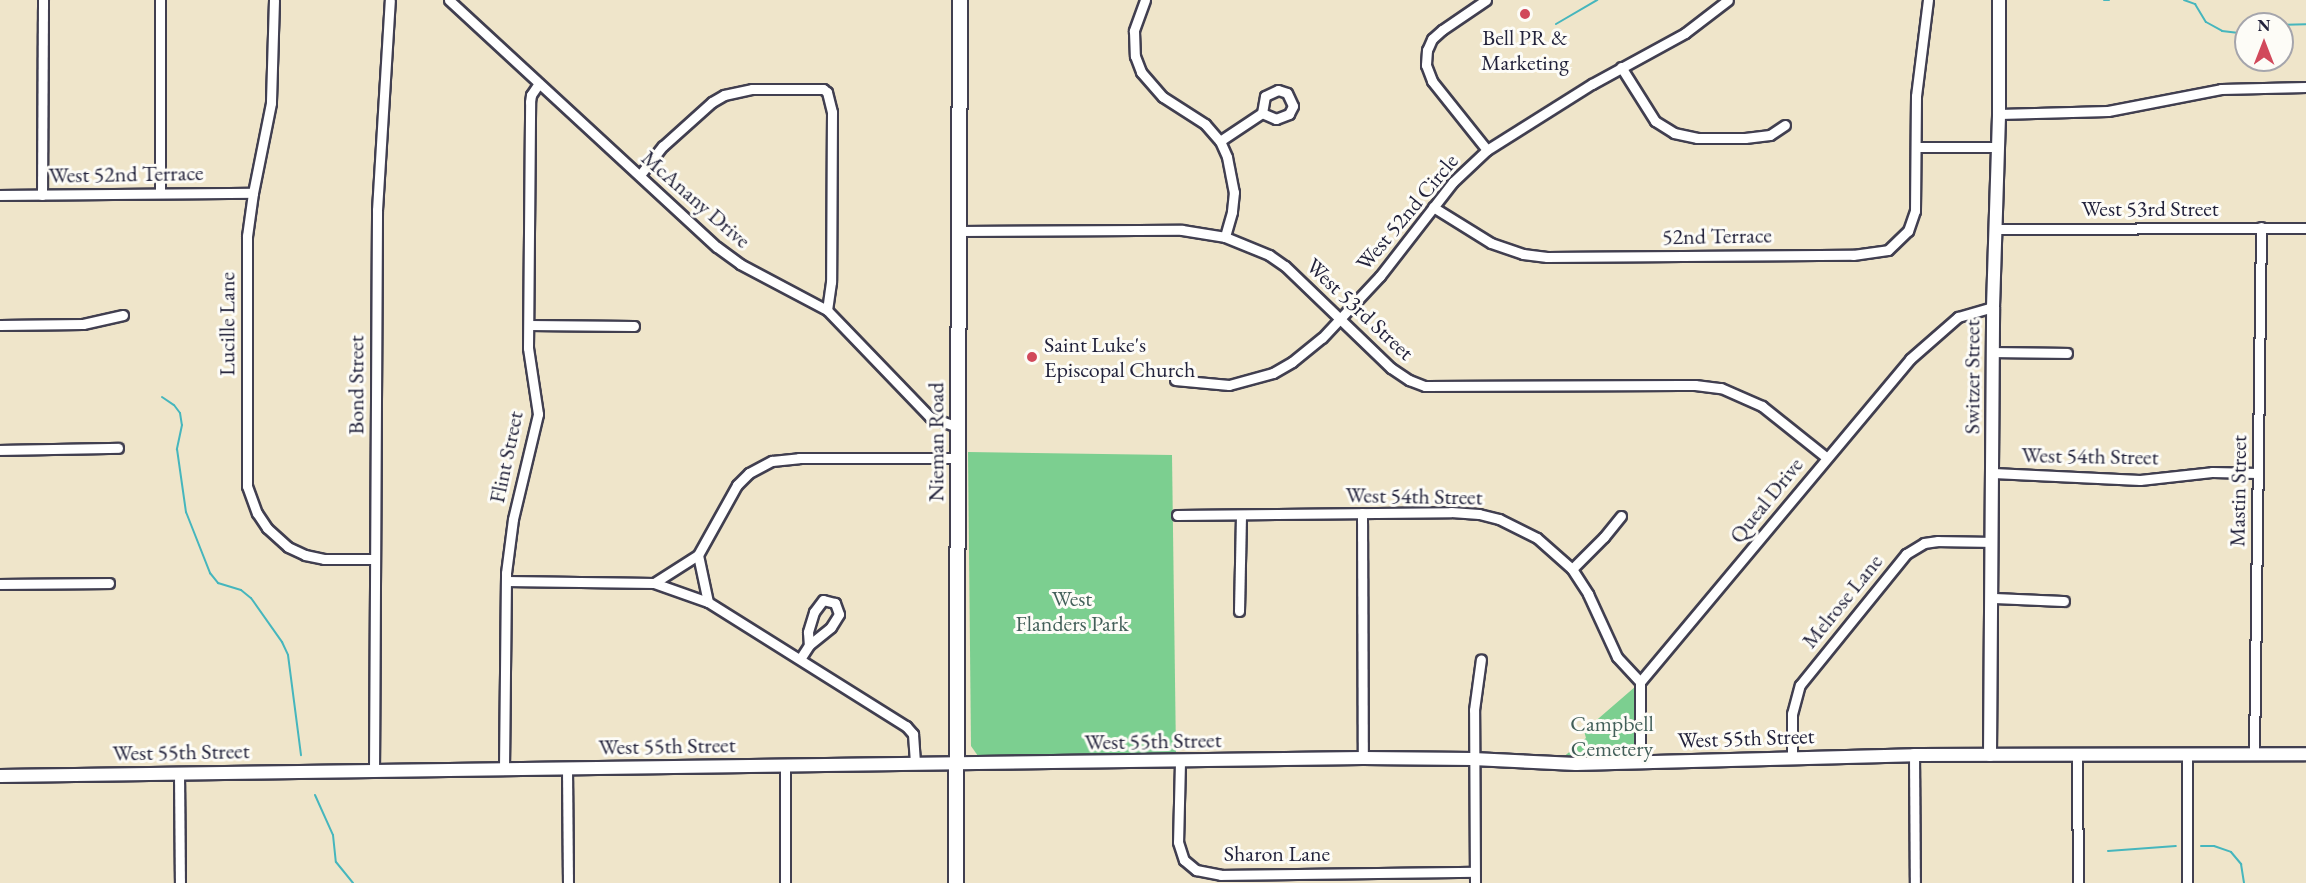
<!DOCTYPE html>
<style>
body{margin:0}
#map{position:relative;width:2306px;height:883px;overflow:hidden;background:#efe5ca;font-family:"EB Garamond",serif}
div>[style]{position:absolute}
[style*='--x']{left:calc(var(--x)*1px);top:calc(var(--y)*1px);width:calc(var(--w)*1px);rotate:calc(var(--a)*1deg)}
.green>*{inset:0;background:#7ccf90}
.stream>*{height:2px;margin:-1px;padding:0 1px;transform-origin:1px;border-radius:1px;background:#46b6bd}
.roads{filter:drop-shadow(2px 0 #413f50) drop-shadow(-2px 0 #413f50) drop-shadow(0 2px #413f50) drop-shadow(0 -2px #413f50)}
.minor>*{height:9px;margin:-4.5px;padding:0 4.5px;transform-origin:4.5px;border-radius:4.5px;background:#fff}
.tertiary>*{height:12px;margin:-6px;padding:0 6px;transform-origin:6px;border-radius:6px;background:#fff}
.secondary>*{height:14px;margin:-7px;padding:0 7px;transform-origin:7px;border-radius:7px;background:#fff}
.dots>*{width:16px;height:16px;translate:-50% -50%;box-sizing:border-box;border:3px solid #fdfcf7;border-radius:50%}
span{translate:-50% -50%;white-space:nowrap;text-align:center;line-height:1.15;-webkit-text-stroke:6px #fdfcf7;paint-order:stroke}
.poi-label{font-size:22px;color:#22223b}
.left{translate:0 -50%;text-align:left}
.street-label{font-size:22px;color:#22223b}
.park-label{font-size:22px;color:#425f59}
.north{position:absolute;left:2234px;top:12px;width:60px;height:60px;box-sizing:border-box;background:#fdfcf7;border:2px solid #a5a5ac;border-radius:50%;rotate:0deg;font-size:16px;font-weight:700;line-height:24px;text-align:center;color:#22223b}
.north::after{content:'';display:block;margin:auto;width:21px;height:27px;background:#d1495b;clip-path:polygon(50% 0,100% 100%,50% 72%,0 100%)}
</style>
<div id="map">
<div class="green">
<i style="clip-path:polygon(968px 452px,1172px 455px,1176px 755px,978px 756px,971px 746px)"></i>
<i style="clip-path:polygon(1636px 686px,1634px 752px,1629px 757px,1561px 759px,1586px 738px,1584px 731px)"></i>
</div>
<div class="stream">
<i style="--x:2104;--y:0;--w:5;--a:0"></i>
<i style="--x:2184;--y:0;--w:12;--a:20"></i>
<i style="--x:2195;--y:4;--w:21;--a:59"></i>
<i style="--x:2206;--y:22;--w:18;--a:29"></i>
<i style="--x:2222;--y:31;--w:17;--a:7"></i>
<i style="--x:2239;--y:33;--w:7;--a:-16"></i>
<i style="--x:1556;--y:24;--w:48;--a:-30.3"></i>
<i style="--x:2282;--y:25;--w:24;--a:-2"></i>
<i style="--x:162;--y:397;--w:14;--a:34"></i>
<i style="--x:174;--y:405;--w:10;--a:53"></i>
<i style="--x:180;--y:413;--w:12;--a:81"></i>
<i style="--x:182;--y:425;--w:25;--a:102"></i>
<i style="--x:177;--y:449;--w:64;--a:81.9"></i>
<i style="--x:186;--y:512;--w:66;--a:68.5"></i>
<i style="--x:210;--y:573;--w:13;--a:51"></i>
<i style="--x:218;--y:583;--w:24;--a:17"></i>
<i style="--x:241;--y:590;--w:13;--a:39"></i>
<i style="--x:251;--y:598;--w:54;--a:54.8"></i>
<i style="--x:282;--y:642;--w:14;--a:65"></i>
<i style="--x:288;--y:655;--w:101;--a:82.6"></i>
<i style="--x:315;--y:795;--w:44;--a:65.8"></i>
<i style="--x:333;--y:835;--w:27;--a:84"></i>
<i style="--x:336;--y:862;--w:27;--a:51"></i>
<i style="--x:2201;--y:846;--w:13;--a:0"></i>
<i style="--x:2214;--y:846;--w:18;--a:19"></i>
<i style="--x:2231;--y:852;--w:16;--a:50"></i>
<i style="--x:2241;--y:864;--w:19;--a:81"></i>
<i style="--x:2108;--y:851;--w:68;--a:-4.2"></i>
</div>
<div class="roads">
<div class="minor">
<i style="--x:274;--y:0;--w:103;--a:91.7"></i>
<i style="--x:271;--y:103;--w:92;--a:101.3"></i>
<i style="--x:253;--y:193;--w:43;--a:97.9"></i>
<i style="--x:247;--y:236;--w:250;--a:90"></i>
<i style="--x:247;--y:486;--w:29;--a:70"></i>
<i style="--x:257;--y:513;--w:18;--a:56"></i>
<i style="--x:267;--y:528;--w:28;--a:42"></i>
<i style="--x:288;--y:547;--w:19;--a:25"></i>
<i style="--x:305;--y:555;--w:19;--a:12"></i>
<i style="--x:324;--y:559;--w:51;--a:0"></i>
<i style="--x:449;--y:0;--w:364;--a:42.7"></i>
<i style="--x:717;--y:247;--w:29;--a:36"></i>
<i style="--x:740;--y:264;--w:98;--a:27.9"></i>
<i style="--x:827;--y:310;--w:149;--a:46.1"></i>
<i style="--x:930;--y:417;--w:30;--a:20"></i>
<i style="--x:1145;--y:0;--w:33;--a:110"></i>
<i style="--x:1134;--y:31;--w:25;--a:88"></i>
<i style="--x:1135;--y:56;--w:17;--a:69"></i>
<i style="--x:1141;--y:72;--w:33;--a:49"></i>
<i style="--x:1163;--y:97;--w:50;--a:32.7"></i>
<i style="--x:1205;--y:124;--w:23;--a:49"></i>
<i style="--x:1220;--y:141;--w:17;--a:66"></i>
<i style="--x:1227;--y:157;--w:36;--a:79"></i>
<i style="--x:1234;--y:192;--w:20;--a:96"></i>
<i style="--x:1232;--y:212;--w:26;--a:106"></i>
<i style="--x:1486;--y:0;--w:53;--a:145.7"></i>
<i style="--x:1442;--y:30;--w:13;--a:138"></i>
<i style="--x:1432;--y:39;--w:12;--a:114"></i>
<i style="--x:1427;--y:50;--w:15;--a:94"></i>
<i style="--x:1426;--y:65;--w:17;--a:69"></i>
<i style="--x:1432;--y:81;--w:88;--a:51.4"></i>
<i style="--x:1621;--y:67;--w:64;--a:57.8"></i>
<i style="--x:1655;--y:121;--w:22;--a:32"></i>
<i style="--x:1674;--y:133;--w:24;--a:12"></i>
<i style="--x:1697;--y:138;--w:48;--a:0"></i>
<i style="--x:1745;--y:138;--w:25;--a:-7"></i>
<i style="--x:1770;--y:135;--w:18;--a:-34"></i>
<i style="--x:1278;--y:90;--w:9;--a:18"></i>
<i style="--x:1287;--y:93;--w:14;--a:65"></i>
<i style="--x:1293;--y:106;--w:9;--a:117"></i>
<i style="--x:1289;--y:114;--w:14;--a:159"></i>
<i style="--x:1276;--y:119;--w:15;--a:-157"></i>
<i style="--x:1262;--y:113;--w:17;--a:-80"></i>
<i style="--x:1265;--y:96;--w:14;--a:-25"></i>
<i style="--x:1999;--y:114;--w:109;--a:-1.6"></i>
<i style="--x:2108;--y:111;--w:115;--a:-11"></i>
<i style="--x:2221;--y:89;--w:85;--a:-1.3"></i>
<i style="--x:1220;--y:141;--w:50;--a:-33.7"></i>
<i style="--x:1916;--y:147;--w:82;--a:0"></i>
<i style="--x:640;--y:175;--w:37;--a:-52"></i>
<i style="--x:663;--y:146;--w:66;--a:-41.9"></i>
<i style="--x:712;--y:102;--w:14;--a:-30"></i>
<i style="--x:724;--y:95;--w:29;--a:-12"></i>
<i style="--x:752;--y:89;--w:71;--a:0"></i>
<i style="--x:823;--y:89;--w:5;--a:37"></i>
<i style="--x:827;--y:92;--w:21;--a:76"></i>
<i style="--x:832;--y:112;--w:170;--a:90.3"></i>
<i style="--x:831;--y:282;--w:28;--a:98"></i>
<i style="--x:160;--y:193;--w:193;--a:-90"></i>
<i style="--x:0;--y:195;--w:253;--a:-0.5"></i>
<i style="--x:42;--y:195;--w:195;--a:-89.7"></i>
<i style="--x:1433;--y:207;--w:68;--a:31.8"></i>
<i style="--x:1491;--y:243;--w:34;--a:19"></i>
<i style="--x:1523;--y:254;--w:24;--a:7"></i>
<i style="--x:1547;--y:257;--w:306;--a:-0.4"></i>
<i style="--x:1853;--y:255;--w:35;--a:-8"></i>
<i style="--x:1888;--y:250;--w:28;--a:-44"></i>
<i style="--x:1908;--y:231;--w:21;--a:-71"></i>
<i style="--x:1915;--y:211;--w:115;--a:-89.5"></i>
<i style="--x:1916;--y:96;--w:97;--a:-82.9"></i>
<i style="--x:1995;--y:229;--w:311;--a:-0.2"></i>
<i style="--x:959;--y:231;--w:223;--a:-0.3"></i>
<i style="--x:1182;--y:230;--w:44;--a:9.2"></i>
<i style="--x:1225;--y:237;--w:48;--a:22.2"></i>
<i style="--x:1269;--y:255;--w:19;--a:35"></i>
<i style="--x:1285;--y:266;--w:147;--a:43.9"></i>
<i style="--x:1391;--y:368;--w:22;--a:34"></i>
<i style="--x:1409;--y:380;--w:17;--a:21"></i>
<i style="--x:1425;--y:386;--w:270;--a:-0.2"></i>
<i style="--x:1695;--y:385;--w:26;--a:7"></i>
<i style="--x:1721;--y:388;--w:45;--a:23.7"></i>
<i style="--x:1762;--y:406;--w:82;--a:38.6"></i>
<i style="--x:0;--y:325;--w:83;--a:-0.7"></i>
<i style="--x:83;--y:324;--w:41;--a:-12.7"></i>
<i style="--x:529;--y:325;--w:105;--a:0.5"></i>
<i style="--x:1993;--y:352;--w:74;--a:0.8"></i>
<i style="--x:1175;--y:380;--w:54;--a:5.3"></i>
<i style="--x:1229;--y:385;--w:46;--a:-15.3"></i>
<i style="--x:1273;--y:373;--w:22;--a:-30"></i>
<i style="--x:1292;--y:362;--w:38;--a:-39"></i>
<i style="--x:1322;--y:338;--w:85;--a:-46.9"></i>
<i style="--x:1380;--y:276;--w:119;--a:-52.2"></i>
<i style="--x:1453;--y:182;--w:47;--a:-43.3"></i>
<i style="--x:1487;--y:150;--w:124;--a:-32.2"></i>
<i style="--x:1592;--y:84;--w:106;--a:-28.7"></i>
<i style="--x:1685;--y:33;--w:54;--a:-37.5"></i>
<i style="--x:0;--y:450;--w:118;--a:-1"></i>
<i style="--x:1993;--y:473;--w:147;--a:2.7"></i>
<i style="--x:2140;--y:480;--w:72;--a:-6.3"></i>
<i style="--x:2212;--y:472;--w:46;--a:1.2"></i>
<i style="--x:1362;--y:513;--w:245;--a:89.8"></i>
<i style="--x:1177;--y:515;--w:274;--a:-0.6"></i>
<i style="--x:1451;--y:512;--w:28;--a:4"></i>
<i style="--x:1479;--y:514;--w:21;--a:14"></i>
<i style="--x:1499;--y:519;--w:42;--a:26.6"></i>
<i style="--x:1537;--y:538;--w:47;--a:41.5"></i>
<i style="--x:1572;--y:569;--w:30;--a:57"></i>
<i style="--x:1588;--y:594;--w:69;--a:65.3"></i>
<i style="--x:1617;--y:657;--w:34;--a:47"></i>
<i style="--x:698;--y:555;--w:48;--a:78"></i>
<i style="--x:1572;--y:569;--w:45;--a:-45"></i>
<i style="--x:1604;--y:537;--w:27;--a:-51"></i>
<i style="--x:506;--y:581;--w:148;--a:0.8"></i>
<i style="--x:654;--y:583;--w:52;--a:-32.5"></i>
<i style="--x:698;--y:555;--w:80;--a:-60.9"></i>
<i style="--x:737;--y:485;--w:17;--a:-45"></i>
<i style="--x:749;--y:473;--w:26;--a:-28"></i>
<i style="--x:772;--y:461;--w:27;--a:-6"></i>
<i style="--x:799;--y:458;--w:159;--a:0"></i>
<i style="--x:654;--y:583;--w:57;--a:19.4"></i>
<i style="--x:708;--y:602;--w:234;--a:32.1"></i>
<i style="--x:906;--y:726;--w:11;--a:49"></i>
<i style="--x:913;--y:734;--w:30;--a:86"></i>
<i style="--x:0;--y:584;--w:109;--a:-0.5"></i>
<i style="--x:1993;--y:598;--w:71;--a:2.4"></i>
<i style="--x:1239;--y:611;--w:96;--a:-88.8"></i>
<i style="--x:800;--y:659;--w:17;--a:-57"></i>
<i style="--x:809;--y:645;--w:28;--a:-39"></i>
<i style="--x:831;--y:627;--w:15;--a:-58"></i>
<i style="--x:839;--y:614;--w:12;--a:-110"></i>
<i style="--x:835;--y:603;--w:12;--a:-166"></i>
<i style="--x:823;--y:600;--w:15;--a:127"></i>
<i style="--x:814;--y:612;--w:21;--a:107"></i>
<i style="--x:808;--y:632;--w:13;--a:86"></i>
<i style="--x:2254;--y:754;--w:527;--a:-89.24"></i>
<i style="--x:1914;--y:755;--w:128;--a:89.6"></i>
<i style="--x:2077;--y:755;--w:128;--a:89.6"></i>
<i style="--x:2187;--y:755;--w:128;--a:90"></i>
<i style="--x:1792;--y:758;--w:44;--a:-90"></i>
<i style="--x:1792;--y:714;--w:30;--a:-75"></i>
<i style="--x:1800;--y:685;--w:169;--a:-51"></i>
<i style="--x:1906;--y:554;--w:21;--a:-31"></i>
<i style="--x:1924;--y:543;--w:14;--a:-8"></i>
<i style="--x:1938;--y:541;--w:53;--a:1.1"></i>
<i style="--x:1180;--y:762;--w:80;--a:91.4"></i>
<i style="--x:1178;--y:842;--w:19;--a:72"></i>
<i style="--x:1184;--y:860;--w:16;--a:40"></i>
<i style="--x:1196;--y:870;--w:25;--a:11"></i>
<i style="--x:1221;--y:875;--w:253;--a:-0.7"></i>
<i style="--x:1640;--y:762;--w:80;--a:-90"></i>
<i style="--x:1640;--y:682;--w:421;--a:-50.1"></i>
<i style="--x:1910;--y:359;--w:64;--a:-41.2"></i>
<i style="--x:1958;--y:317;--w:36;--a:-16"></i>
<i style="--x:785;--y:766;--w:117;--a:90"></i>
<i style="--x:504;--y:768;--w:195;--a:-89.4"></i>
<i style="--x:506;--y:573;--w:54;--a:-82.6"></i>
<i style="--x:513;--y:519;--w:108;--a:-76.6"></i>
<i style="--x:538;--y:414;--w:67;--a:-98.6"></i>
<i style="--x:528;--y:348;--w:246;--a:-89.5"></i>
<i style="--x:530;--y:102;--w:7;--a:-82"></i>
<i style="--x:531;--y:95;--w:14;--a:-56"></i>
<i style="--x:567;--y:769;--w:114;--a:89.5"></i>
<i style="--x:374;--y:771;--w:561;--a:-89.69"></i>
<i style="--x:377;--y:210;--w:210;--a:-86.5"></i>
<i style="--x:179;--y:773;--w:110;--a:89.5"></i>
<i style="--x:1475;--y:883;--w:173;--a:-90.3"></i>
<i style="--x:1474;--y:710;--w:51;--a:-82.2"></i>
</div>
<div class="tertiary">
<i style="--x:1990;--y:755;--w:448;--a:-89.6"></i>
<i style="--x:1993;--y:307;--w:193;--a:-88.2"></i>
<i style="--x:1999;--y:114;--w:114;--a:-90"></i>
<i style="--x:0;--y:776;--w:1363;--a:-0.76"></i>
<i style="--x:1363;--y:758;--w:110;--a:0.5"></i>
<i style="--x:1473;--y:759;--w:103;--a:2.8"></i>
<i style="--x:1576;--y:764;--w:338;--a:-1.5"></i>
<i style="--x:1914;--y:755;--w:392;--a:-0.1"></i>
</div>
<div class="secondary">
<i style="--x:956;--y:883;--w:883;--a:-89.74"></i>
</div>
</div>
<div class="dots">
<i style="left:1525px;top:14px;background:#d1495b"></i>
<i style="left:1032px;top:357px;background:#d1495b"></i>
</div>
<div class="poi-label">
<span style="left:1525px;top:50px">Bell PR &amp;<br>Marketing</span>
<span class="left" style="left:1044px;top:357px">Saint Luke's<br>Episcopal Church</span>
</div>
<div class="street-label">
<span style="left:126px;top:174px;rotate:-1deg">West 52nd Terrace</span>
<span style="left:696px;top:199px;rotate:41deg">McAnany Drive</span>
<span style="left:2150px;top:209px">West 53rd Street</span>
<span style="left:1407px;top:212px;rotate:-50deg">West 52nd Circle</span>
<span style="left:1717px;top:236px;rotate:-1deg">52nd Terrace</span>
<span style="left:1360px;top:309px;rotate:43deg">West 53rd Street</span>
<span style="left:227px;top:324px;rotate:-90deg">Lucille Lane</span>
<span style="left:1972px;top:377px;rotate:-90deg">Switzer Street</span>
<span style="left:356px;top:385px;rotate:-90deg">Bond Street</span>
<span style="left:936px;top:442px;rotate:-90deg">Nieman Road</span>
<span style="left:2090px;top:456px;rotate:1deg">West 54th Street</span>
<span style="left:506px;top:457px;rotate:-78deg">Flint Street</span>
<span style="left:2238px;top:491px;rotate:-89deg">Mastin Street</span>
<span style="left:1414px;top:496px;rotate:1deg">West 54th Street</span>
<span style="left:1766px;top:500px;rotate:-51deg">Queal Drive</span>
<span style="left:1842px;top:601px;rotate:-51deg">Melrose Lane</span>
<span style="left:1746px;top:738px;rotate:-2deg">West 55th Street</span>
<span style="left:1153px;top:741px;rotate:-1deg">West 55th Street</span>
<span style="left:667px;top:746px;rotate:-1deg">West 55th Street</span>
<span style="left:181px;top:752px;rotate:-1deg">West 55th Street</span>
<span style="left:1277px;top:854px">Sharon Lane</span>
</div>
<div class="park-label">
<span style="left:1072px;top:611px">West<br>Flanders Park</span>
<span style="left:1612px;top:736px">Campbell<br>Cemetery</span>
</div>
<div class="north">N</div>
</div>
